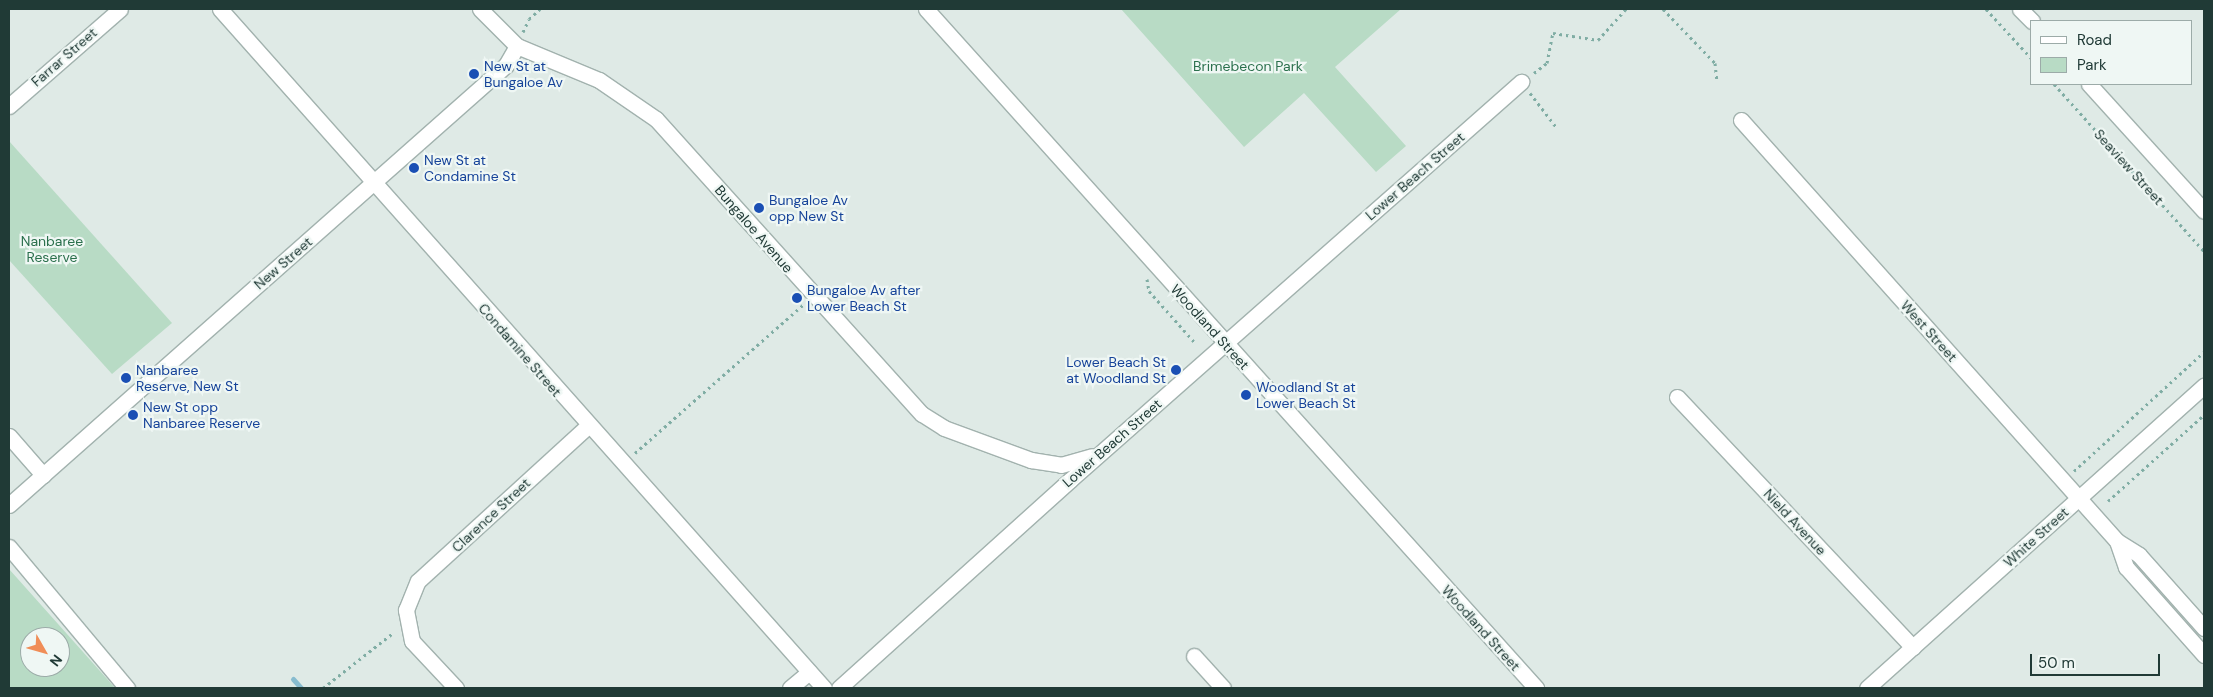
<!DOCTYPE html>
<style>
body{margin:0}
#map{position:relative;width:2213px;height:697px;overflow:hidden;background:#dfeae6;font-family:"DM Sans",sans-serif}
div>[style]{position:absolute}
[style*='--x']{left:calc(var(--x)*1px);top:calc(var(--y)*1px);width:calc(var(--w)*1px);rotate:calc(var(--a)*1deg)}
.green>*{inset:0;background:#b8dbc5}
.stream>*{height:5px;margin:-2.5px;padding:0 2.5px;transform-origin:2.5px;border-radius:2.5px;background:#87bccf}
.path>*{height:3px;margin-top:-1.5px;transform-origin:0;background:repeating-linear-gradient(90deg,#80ada4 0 2.5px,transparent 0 6.5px)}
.roads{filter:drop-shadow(1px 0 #a2b2ae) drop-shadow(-1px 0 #a2b2ae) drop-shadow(0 1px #a2b2ae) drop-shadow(0 -1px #a2b2ae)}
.minor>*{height:15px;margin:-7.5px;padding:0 7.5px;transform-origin:7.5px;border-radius:7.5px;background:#fff}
.tertiary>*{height:15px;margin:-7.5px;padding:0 7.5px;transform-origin:7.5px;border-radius:7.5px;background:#fff}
.dots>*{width:14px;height:14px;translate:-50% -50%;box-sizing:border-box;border:2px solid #eff7f4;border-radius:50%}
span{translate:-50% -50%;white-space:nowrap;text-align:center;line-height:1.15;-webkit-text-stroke:4.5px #eff7f4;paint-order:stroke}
.street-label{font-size:14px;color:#203a36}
.transit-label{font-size:14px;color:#164399}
.left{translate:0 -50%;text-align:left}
.right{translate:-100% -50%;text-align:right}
.park-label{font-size:14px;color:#2b704d}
.frame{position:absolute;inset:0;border:10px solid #203a36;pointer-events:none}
.legend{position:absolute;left:2030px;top:20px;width:162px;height:65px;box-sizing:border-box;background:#eff7f4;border:1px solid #9caba8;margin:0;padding:6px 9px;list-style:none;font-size:15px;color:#203a36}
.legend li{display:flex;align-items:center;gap:10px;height:25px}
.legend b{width:25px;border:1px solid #9caba8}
.north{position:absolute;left:20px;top:627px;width:50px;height:50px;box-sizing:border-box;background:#eff7f4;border:1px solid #9caba8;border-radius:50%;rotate:128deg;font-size:14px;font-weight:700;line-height:20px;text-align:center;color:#203a36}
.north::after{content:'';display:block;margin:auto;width:18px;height:22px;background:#f08d57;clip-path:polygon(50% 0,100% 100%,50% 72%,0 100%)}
.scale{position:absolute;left:2030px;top:654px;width:130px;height:22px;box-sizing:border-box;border:2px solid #203a36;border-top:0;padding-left:6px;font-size:15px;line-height:18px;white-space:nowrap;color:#203a36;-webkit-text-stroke:4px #eff7f4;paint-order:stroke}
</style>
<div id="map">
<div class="green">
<i style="clip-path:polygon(1121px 9px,1401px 9px,1335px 67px,1406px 146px,1376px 172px,1304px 93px,1244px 147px)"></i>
<i style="clip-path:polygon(9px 141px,172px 323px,112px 374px,9px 260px)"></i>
<i style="clip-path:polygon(evenodd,9px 569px,108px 680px,115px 688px,9px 688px,9px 569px,30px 637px,60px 637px,60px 667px,30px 667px,30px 637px)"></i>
</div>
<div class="stream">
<i style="--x:293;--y:679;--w:12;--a:48"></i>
</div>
<div class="path">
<i style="--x:1663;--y:9;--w:75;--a:46.1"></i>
<i style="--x:1715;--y:63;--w:18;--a:84"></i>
<i style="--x:1986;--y:9;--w:68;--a:47.4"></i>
<i style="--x:523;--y:32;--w:14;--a:-65"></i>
<i style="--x:529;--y:19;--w:15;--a:-42"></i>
<i style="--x:1534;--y:73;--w:16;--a:-38"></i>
<i style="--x:1547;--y:63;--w:31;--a:-79"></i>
<i style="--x:1553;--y:33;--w:46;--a:8.8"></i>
<i style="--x:1598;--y:40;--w:42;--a:-47.9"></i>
<i style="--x:2054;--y:84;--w:224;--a:48.1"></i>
<i style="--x:1530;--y:93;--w:44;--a:52.4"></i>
<i style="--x:1147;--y:279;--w:12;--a:81"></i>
<i style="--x:1149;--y:291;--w:71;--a:48.4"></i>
<i style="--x:635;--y:453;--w:224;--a:-41.4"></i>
<i style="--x:2074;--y:471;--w:176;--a:-42.5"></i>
<i style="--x:2108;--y:501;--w:129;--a:-41.9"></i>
<i style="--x:323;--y:688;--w:89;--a:-38.2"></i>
</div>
<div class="roads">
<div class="minor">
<i style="--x:220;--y:9;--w:909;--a:48.35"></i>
<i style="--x:480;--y:9;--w:52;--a:45"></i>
<i style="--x:517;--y:46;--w:89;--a:22.5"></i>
<i style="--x:599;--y:80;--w:69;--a:34.4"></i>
<i style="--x:656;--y:119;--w:397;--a:48"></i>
<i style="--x:922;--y:414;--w:26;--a:32"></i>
<i style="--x:944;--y:428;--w:93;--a:20.2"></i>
<i style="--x:1031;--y:460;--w:30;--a:9"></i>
<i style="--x:1061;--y:465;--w:32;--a:-16"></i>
<i style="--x:2020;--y:9;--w:17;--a:45"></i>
<i style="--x:2089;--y:84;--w:171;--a:47.8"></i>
<i style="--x:9;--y:106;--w:147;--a:-41.1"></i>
<i style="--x:1741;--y:120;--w:564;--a:48.23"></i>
<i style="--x:2117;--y:541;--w:26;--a:32"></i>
<i style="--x:2139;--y:555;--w:98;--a:48.3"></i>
<i style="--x:1677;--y:397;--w:344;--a:46.7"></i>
<i style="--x:9;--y:436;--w:52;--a:48.9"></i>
<i style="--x:9;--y:505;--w:664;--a:-41.52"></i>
<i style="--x:506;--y:65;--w:22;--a:-60"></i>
<i style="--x:2117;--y:541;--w:28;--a:71"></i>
<i style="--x:2126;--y:567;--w:118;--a:48.4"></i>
<i style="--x:9;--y:547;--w:184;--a:50.1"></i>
<i style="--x:1194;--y:656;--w:43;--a:47.8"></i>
<i style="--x:456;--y:688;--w:64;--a:-133.1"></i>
<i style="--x:412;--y:641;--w:32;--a:-101"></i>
<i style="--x:406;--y:610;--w:31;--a:-68"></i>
<i style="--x:418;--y:581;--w:230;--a:-42.4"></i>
<i style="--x:790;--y:688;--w:25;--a:-40"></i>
<i style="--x:839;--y:688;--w:311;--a:-42"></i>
<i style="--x:1070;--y:480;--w:602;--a:-41.43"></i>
<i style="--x:1867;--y:688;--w:453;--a:-41.9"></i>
</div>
<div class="tertiary">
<i style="--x:926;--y:9;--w:913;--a:48.06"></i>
</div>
</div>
<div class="dots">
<i style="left:474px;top:74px;background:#1a4fb4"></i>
<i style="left:414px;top:168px;background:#1a4fb4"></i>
<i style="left:759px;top:208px;background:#1a4fb4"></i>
<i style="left:797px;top:298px;background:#1a4fb4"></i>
<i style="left:1176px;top:370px;background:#1a4fb4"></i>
<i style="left:126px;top:378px;background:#1a4fb4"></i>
<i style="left:1246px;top:395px;background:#1a4fb4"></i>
<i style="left:133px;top:415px;background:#1a4fb4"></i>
</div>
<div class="street-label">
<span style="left:64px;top:57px;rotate:-41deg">Farrar Street</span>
<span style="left:2129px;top:167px;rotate:48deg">Seaview Street</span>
<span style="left:1415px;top:176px;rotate:-41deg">Lower Beach Street</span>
<span style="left:754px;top:229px;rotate:49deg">Bungaloe Avenue</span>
<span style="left:283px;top:263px;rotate:-41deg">New Street</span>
<span style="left:1210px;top:327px;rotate:48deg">Woodland Street</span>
<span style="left:1929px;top:331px;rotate:48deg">West Street</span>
<span style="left:520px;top:350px;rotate:49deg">Condamine Street</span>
<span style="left:1112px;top:443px;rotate:-41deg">Lower Beach Street</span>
<span style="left:491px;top:515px;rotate:-43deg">Clarence Street</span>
<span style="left:1795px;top:522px;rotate:47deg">Nield Avenue</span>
<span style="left:2036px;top:537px;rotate:-42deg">White Street</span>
<span style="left:1481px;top:628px;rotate:48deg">Woodland Street</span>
</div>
<div class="transit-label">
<span class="left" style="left:484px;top:74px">New St at<br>Bungaloe Av</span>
<span class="left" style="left:424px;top:168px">New St at<br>Condamine St</span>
<span class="left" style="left:769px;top:208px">Bungaloe Av<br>opp New St</span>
<span class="left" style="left:807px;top:298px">Bungaloe Av after<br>Lower Beach St</span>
<span class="right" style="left:1166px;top:370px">Lower Beach St<br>at Woodland St</span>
<span class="left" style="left:136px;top:378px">Nanbaree<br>Reserve, New St</span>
<span class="left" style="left:1256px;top:395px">Woodland St at<br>Lower Beach St</span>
<span class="left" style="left:143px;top:415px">New St opp<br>Nanbaree Reserve</span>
</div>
<div class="park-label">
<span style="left:1248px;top:66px">Brimebecon Park</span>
<span style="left:52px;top:249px">Nanbaree<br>Reserve</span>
</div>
<div class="frame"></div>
<ul class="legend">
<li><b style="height:6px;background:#fff"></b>Road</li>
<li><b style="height:14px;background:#b8dbc5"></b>Park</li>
</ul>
<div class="north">N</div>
<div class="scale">50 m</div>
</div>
